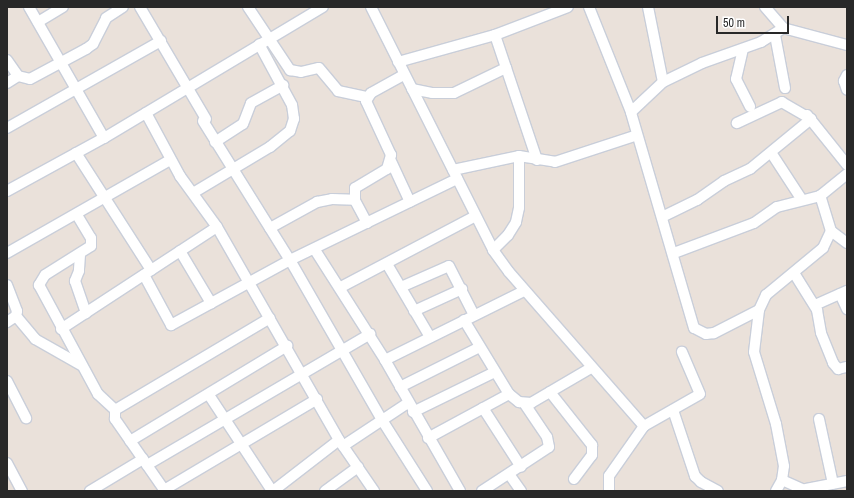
<!DOCTYPE html>
<style>
body{margin:0}
#map{position:relative;width:854px;height:498px;overflow:hidden;background:#eae1da;font-family:"Archivo Narrow",sans-serif}
div>[style]{position:absolute}
[style*='--x']{left:calc(var(--x)*1px);top:calc(var(--y)*1px);width:calc(var(--w)*1px);rotate:calc(var(--a)*1deg)}
.roads{filter:drop-shadow(1px 0 #c9ced9) drop-shadow(-1px 0 #c9ced9) drop-shadow(0 1px #c9ced9) drop-shadow(0 -1px #c9ced9)}
.minor>*{height:10px;margin:-5px;padding:0 5px;transform-origin:5px;border-radius:5px;background:#fff}
span{translate:-50% -50%;white-space:nowrap;text-align:center;line-height:1.15;-webkit-text-stroke:4px #fff;paint-order:stroke}
.frame{position:absolute;inset:0;border:8px solid #282828;pointer-events:none}
.scale{position:absolute;left:716px;top:16px;width:73px;height:18px;box-sizing:border-box;border:2px solid #282828;border-top:0;padding-left:5px;font-size:12px;line-height:14px;white-space:nowrap;color:#282828;-webkit-text-stroke:3px #fff;paint-order:stroke}
</style>
<div id="map">
<div class="roads">
<div class="minor">
<i style="--x:29;--y:7;--w:151;--a:60.2"></i>
<i style="--x:140;--y:7;--w:130;--a:59.5"></i>
<i style="--x:248;--y:7;--w:76;--a:56.3"></i>
<i style="--x:290;--y:70;--w:11;--a:10"></i>
<i style="--x:301;--y:72;--w:18;--a:-13"></i>
<i style="--x:319;--y:68;--w:30;--a:50"></i>
<i style="--x:338;--y:91;--w:30;--a:12"></i>
<i style="--x:371;--y:7;--w:272;--a:63.3"></i>
<i style="--x:493;--y:250;--w:27;--a:54"></i>
<i style="--x:509;--y:272;--w:205;--a:48.8"></i>
<i style="--x:644;--y:426;--w:61;--a:125"></i>
<i style="--x:609;--y:476;--w:15;--a:90"></i>
<i style="--x:589;--y:7;--w:113;--a:68.2"></i>
<i style="--x:648;--y:7;--w:76;--a:78.7"></i>
<i style="--x:765;--y:7;--w:28;--a:49"></i>
<i style="--x:783;--y:28;--w:66;--a:14.9"></i>
<i style="--x:38;--y:22;--w:29;--a:-31"></i>
<i style="--x:495;--y:35;--w:132;--a:71.4"></i>
<i style="--x:775;--y:35;--w:54;--a:79.3"></i>
<i style="--x:743;--y:49;--w:31;--a:103"></i>
<i style="--x:736;--y:79;--w:31;--a:63"></i>
<i style="--x:7;--y:60;--w:19;--a:55"></i>
<i style="--x:18;--y:76;--w:12;--a:14"></i>
<i style="--x:30;--y:79;--w:64;--a:-28.2"></i>
<i style="--x:86;--y:49;--w:9;--a:-36"></i>
<i style="--x:93;--y:44;--w:29;--a:-63"></i>
<i style="--x:106;--y:18;--w:20;--a:-33"></i>
<i style="--x:398;--y:62;--w:101;--a:-15.6"></i>
<i style="--x:495;--y:35;--w:78;--a:-21"></i>
<i style="--x:847;--y:75;--w:7;--a:117"></i>
<i style="--x:844;--y:81;--w:9;--a:72"></i>
<i style="--x:7;--y:83;--w:13;--a:-32"></i>
<i style="--x:412;--y:89;--w:20;--a:11"></i>
<i style="--x:432;--y:93;--w:22;--a:0"></i>
<i style="--x:454;--y:93;--w:58;--a:-25.7"></i>
<i style="--x:146;--y:113;--w:72;--a:61.6"></i>
<i style="--x:180;--y:176;--w:63;--a:54"></i>
<i style="--x:217;--y:227;--w:245;--a:60.2"></i>
<i style="--x:339;--y:440;--w:62;--a:55.5"></i>
<i style="--x:807;--y:115;--w:64;--a:51.3"></i>
<i style="--x:203;--y:121;--w:164;--a:58"></i>
<i style="--x:290;--y:260;--w:185;--a:60.1"></i>
<i style="--x:382;--y:420;--w:84;--a:57.6"></i>
<i style="--x:7;--y:128;--w:177;--a:-29.5"></i>
<i style="--x:215;--y:142;--w:33;--a:-33"></i>
<i style="--x:243;--y:124;--w:22;--a:-69"></i>
<i style="--x:251;--y:103;--w:37;--a:-29"></i>
<i style="--x:76;--y:153;--w:139;--a:57.3"></i>
<i style="--x:772;--y:154;--w:55;--a:56.9"></i>
<i style="--x:391;--y:161;--w:45;--a:65.1"></i>
<i style="--x:453;--y:170;--w:67;--a:-12"></i>
<i style="--x:519;--y:156;--w:36;--a:9"></i>
<i style="--x:555;--y:162;--w:86;--a:-18.2"></i>
<i style="--x:7;--y:191;--w:111;--a:-28.7"></i>
<i style="--x:104;--y:138;--w:255;--a:-30.9"></i>
<i style="--x:193;--y:193;--w:90;--a:-30.9"></i>
<i style="--x:270;--y:147;--w:26;--a:-39"></i>
<i style="--x:290;--y:131;--w:13;--a:-72"></i>
<i style="--x:294;--y:119;--w:14;--a:-98"></i>
<i style="--x:292;--y:105;--w:69;--a:-118.4"></i>
<i style="--x:77;--y:215;--w:27;--a:59"></i>
<i style="--x:91;--y:238;--w:8;--a:90"></i>
<i style="--x:91;--y:246;--w:54;--a:147.8"></i>
<i style="--x:45;--y:275;--w:12;--a:121"></i>
<i style="--x:39;--y:285;--w:124;--a:61.6"></i>
<i style="--x:98;--y:394;--w:23;--a:43"></i>
<i style="--x:664;--y:216;--w:37;--a:-26"></i>
<i style="--x:697;--y:200;--w:33;--a:-35"></i>
<i style="--x:724;--y:181;--w:29;--a:-25"></i>
<i style="--x:750;--y:169;--w:79;--a:-39.3"></i>
<i style="--x:811;--y:119;--w:34;--a:-150"></i>
<i style="--x:782;--y:102;--w:50;--a:155"></i>
<i style="--x:367;--y:223;--w:26;--a:-118"></i>
<i style="--x:355;--y:200;--w:12;--a:-90"></i>
<i style="--x:355;--y:188;--w:37;--a:-31"></i>
<i style="--x:387;--y:169;--w:15;--a:-74"></i>
<i style="--x:391;--y:155;--w:60;--a:-114.8"></i>
<i style="--x:366;--y:101;--w:9;--a:-58"></i>
<i style="--x:371;--y:93;--w:38;--a:-29"></i>
<i style="--x:270;--y:228;--w:54;--a:-29"></i>
<i style="--x:317;--y:202;--w:15;--a:-11"></i>
<i style="--x:332;--y:199;--w:23;--a:2"></i>
<i style="--x:831;--y:231;--w:20;--a:37"></i>
<i style="--x:315;--y:250;--w:130;--a:57.5"></i>
<i style="--x:385;--y:360;--w:151;--a:60.2"></i>
<i style="--x:493;--y:250;--w:21;--a:-45"></i>
<i style="--x:508;--y:235;--w:15;--a:-58"></i>
<i style="--x:516;--y:222;--w:14;--a:-78"></i>
<i style="--x:519;--y:208;--w:52;--a:-90"></i>
<i style="--x:180;--y:251;--w:61;--a:59.2"></i>
<i style="--x:7;--y:253;--w:188;--a:-29.7"></i>
<i style="--x:674;--y:253;--w:85;--a:-20.6"></i>
<i style="--x:754;--y:223;--w:28;--a:-35"></i>
<i style="--x:777;--y:207;--w:44;--a:-14.3"></i>
<i style="--x:80;--y:255;--w:16;--a:94"></i>
<i style="--x:79;--y:271;--w:11;--a:112"></i>
<i style="--x:75;--y:281;--w:34;--a:71"></i>
<i style="--x:387;--y:264;--w:85;--a:59.5"></i>
<i style="--x:794;--y:273;--w:44;--a:58.1"></i>
<i style="--x:817;--y:310;--w:23;--a:80"></i>
<i style="--x:821;--y:333;--w:32;--a:68"></i>
<i style="--x:833;--y:363;--w:8;--a:50"></i>
<i style="--x:838;--y:369;--w:9;--a:-13"></i>
<i style="--x:144;--y:275;--w:57;--a:61.6"></i>
<i style="--x:171;--y:325;--w:136;--a:-28.6"></i>
<i style="--x:290;--y:260;--w:186;--a:-25.9"></i>
<i style="--x:7;--y:285;--w:28;--a:69"></i>
<i style="--x:17;--y:311;--w:5;--a:101"></i>
<i style="--x:16;--y:316;--w:11;--a:146"></i>
<i style="--x:341;--y:287;--w:150;--a:-27.8"></i>
<i style="--x:401;--y:287;--w:52;--a:-23.6"></i>
<i style="--x:449;--y:266;--w:55;--a:63"></i>
<i style="--x:840;--y:294;--w:17;--a:65"></i>
<i style="--x:815;--y:305;--w:35;--a:-24"></i>
<i style="--x:759;--y:310;--w:51;--a:152.9"></i>
<i style="--x:714;--y:333;--w:8;--a:173"></i>
<i style="--x:706;--y:334;--w:13;--a:-153"></i>
<i style="--x:694;--y:328;--w:225;--a:-106.3"></i>
<i style="--x:631;--y:112;--w:44;--a:-43.2"></i>
<i style="--x:663;--y:82;--w:43;--a:-26"></i>
<i style="--x:702;--y:63;--w:63;--a:-19.6"></i>
<i style="--x:761;--y:42;--w:26;--a:-32"></i>
<i style="--x:414;--y:311;--w:53;--a:-24.6"></i>
<i style="--x:16;--y:316;--w:30;--a:50"></i>
<i style="--x:35;--y:339;--w:53;--a:29.5"></i>
<i style="--x:464;--y:320;--w:87;--a:58.7"></i>
<i style="--x:509;--y:394;--w:13;--a:39"></i>
<i style="--x:519;--y:402;--w:12;--a:5"></i>
<i style="--x:531;--y:403;--w:69;--a:-30.3"></i>
<i style="--x:61;--y:329;--w:186;--a:-33.2"></i>
<i style="--x:385;--y:360;--w:155;--a:-26.4"></i>
<i style="--x:7;--y:381;--w:42;--a:62.8"></i>
<i style="--x:400;--y:387;--w:89;--a:-26.6"></i>
<i style="--x:550;--y:392;--w:68;--a:51.6"></i>
<i style="--x:592;--y:445;--w:10;--a:90"></i>
<i style="--x:592;--y:455;--w:30;--a:127"></i>
<i style="--x:209;--y:395;--w:115;--a:56.7"></i>
<i style="--x:483;--y:408;--w:70;--a:57.2"></i>
<i style="--x:673;--y:410;--w:70;--a:71.6"></i>
<i style="--x:695;--y:476;--w:8;--a:45"></i>
<i style="--x:701;--y:482;--w:19;--a:28"></i>
<i style="--x:413;--y:412;--w:91;--a:-26"></i>
<i style="--x:819;--y:419;--w:66;--a:77.8"></i>
<i style="--x:644;--y:426;--w:64;--a:-29.7"></i>
<i style="--x:700;--y:394;--w:46;--a:-113.2"></i>
<i style="--x:428;--y:438;--w:92;--a:-28.5"></i>
<i style="--x:130;--y:441;--w:184;--a:-31.2"></i>
<i style="--x:343;--y:446;--w:78;--a:-33.5"></i>
<i style="--x:7;--y:463;--w:32;--a:62"></i>
<i style="--x:147;--y:465;--w:259;--a:-30.4"></i>
<i style="--x:509;--y:474;--w:21;--a:55"></i>
<i style="--x:782;--y:480;--w:27;--a:24"></i>
<i style="--x:806;--y:489;--w:42;--a:-11"></i>
<i style="--x:164;--y:490;--w:178;--a:-30.7"></i>
<i style="--x:90;--y:491;--w:62;--a:-31.1"></i>
<i style="--x:165;--y:491;--w:88;--a:-124.8"></i>
<i style="--x:115;--y:419;--w:9;--a:-90"></i>
<i style="--x:115;--y:410;--w:180;--a:-30.7"></i>
<i style="--x:273;--y:491;--w:83;--a:-37.7"></i>
<i style="--x:325;--y:491;--w:41;--a:-36"></i>
<i style="--x:482;--y:491;--w:80;--a:-33.3"></i>
<i style="--x:549;--y:447;--w:10;--a:-101"></i>
<i style="--x:547;--y:437;--w:40;--a:-124"></i>
<i style="--x:776;--y:491;--w:13;--a:-61"></i>
<i style="--x:782;--y:480;--w:14;--a:-82"></i>
<i style="--x:784;--y:466;--w:43;--a:-100.8"></i>
<i style="--x:776;--y:424;--w:75;--a:-107"></i>
<i style="--x:754;--y:352;--w:42;--a:-83.2"></i>
<i style="--x:759;--y:310;--w:17;--a:-65"></i>
<i style="--x:766;--y:295;--w:74;--a:-39.5"></i>
<i style="--x:823;--y:248;--w:19;--a:-65"></i>
<i style="--x:831;--y:231;--w:37;--a:-107"></i>
<i style="--x:820;--y:196;--w:35;--a:-39"></i>
</div>
</div>
<div class="frame"></div>
<div class="scale">50 m</div>
</div>
